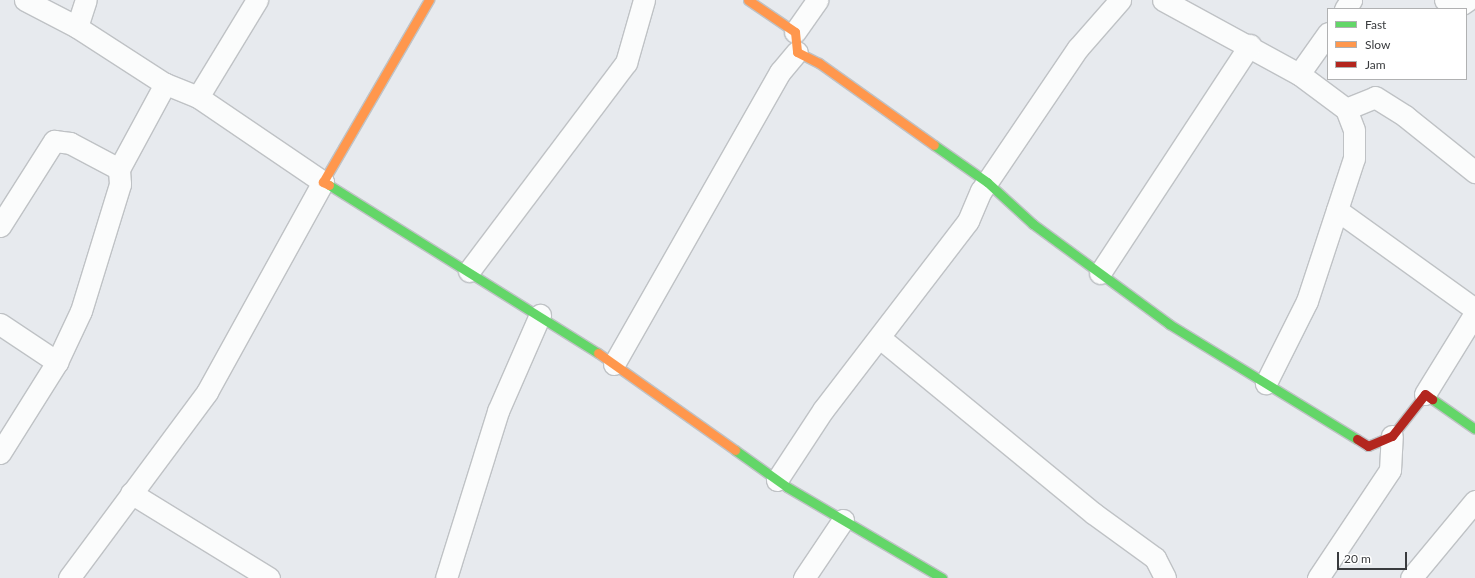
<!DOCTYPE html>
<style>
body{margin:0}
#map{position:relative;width:1475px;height:578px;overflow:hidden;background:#e7eaee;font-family:Lato,sans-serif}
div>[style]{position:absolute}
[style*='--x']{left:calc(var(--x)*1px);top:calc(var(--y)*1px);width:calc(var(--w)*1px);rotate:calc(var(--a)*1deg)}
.roads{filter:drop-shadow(1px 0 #bfc2c5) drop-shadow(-1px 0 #bfc2c5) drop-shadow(0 1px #bfc2c5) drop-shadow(0 -1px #bfc2c5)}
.street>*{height:21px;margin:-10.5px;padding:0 10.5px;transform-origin:10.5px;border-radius:10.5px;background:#fbfcfc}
.fast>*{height:9px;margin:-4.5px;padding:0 4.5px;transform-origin:4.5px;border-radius:4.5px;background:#63d668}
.slow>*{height:9px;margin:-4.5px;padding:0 4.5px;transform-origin:4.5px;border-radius:4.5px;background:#ff974d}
.jam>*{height:9px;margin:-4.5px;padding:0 4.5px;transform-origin:4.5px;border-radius:4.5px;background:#b3261e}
span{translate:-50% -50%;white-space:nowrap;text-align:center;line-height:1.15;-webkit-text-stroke:4px #fff;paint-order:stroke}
.legend{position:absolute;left:1327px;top:8px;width:140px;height:72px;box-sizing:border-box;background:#fff;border:1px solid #b0b1b2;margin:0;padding:5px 7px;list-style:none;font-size:12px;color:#393b3e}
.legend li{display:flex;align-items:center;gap:8px;height:20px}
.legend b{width:20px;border:1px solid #b0b1b2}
.scale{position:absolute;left:1337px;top:552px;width:70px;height:18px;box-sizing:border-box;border:2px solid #393b3e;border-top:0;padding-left:5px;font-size:12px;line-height:14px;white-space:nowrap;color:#393b3e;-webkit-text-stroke:3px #fff;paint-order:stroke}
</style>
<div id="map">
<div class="roads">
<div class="street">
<i style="--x:25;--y:0;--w:59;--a:27.4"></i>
<i style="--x:77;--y:27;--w:28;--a:-72"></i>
<i style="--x:1163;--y:0;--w:155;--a:28.6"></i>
<i style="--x:1299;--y:74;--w:59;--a:36.7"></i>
<i style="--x:1346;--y:109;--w:22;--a:69"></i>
<i style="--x:1354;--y:130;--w:28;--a:90"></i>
<i style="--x:1354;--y:158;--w:151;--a:108.2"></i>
<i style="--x:1307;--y:301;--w:92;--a:116.6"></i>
<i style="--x:1445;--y:0;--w:17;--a:13"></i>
<i style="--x:1462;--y:4;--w:7;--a:-34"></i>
<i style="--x:1345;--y:9;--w:11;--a:-56"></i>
<i style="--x:795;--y:32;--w:39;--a:-55"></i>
<i style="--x:1299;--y:74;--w:50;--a:-54.7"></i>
<i style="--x:198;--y:97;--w:114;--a:-58.7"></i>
<i style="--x:1346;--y:109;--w:31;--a:-22"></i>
<i style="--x:1375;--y:97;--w:36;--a:32"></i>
<i style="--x:1405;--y:116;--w:90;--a:38.7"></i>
<i style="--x:1337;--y:210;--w:170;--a:35.7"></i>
<i style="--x:0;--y:226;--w:101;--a:-57.6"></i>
<i style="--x:54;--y:141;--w:16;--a:7"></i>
<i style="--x:70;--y:143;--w:55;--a:28"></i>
<i style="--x:469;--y:271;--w:261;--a:-53"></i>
<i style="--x:626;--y:63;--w:66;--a:-74.1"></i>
<i style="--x:1100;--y:273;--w:273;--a:-56.7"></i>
<i style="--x:0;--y:324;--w:69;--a:33.7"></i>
<i style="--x:880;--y:338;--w:276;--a:39.4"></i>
<i style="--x:1093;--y:513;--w:77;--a:36"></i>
<i style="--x:1155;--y:558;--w:22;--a:63"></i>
<i style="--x:614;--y:364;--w:336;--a:-60.4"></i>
<i style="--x:780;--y:72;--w:26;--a:-50"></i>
<i style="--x:1425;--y:394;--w:95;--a:-58.3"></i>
<i style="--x:0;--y:453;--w:107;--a:-57.9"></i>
<i style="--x:57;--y:362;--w:56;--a:-64.8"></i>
<i style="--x:81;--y:311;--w:133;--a:-72.9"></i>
<i style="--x:120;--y:184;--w:15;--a:-94"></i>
<i style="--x:119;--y:169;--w:97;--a:-61.6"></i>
<i style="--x:777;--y:480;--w:84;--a:-56.7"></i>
<i style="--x:823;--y:410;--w:238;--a:-52.5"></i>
<i style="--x:968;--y:221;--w:33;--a:-67"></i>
<i style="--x:981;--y:191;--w:173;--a:-55.9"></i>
<i style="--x:1078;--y:48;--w:64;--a:-48.8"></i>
<i style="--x:131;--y:493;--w:162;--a:31.6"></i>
<i style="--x:69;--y:578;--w:232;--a:-53.4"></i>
<i style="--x:207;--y:392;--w:240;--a:-61.1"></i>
<i style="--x:323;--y:182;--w:151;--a:-145.8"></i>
<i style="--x:198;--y:97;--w:35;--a:-158"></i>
<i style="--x:165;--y:84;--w:105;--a:-147.1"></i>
<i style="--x:446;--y:578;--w:175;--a:-72.7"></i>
<i style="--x:498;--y:411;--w:105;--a:-66.4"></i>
<i style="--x:804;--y:578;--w:70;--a:-56.1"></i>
<i style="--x:1318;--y:578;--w:130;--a:-56.3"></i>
<i style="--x:1390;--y:470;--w:34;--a:-87"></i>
<i style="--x:1411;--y:578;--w:100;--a:-50.3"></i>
</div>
<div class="fast">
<i style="--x:934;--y:145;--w:65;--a:34.9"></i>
<i style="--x:987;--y:182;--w:62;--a:42.4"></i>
<i style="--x:1033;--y:224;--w:169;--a:36.3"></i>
<i style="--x:1169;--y:324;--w:220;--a:31.5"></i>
<i style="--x:329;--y:185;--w:317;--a:32"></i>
<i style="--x:1432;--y:399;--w:52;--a:34.9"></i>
<i style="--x:735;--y:450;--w:64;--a:35.4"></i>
<i style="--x:787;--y:487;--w:180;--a:30.4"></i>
</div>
<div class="slow">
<i style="--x:748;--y:0;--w:57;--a:34.2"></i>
<i style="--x:795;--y:32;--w:20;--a:84"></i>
<i style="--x:797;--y:52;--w:25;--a:27"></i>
<i style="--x:819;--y:63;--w:141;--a:35.5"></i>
<i style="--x:329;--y:185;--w:7;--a:-153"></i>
<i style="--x:323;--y:182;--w:211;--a:-59.8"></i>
<i style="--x:598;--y:353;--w:168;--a:35.3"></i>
</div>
<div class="jam">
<i style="--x:1357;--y:439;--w:13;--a:32"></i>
<i style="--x:1368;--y:446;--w:26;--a:-23"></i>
<i style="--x:1392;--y:436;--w:53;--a:-51.8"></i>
<i style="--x:1425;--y:394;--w:9;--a:36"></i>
</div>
</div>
<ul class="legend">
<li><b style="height:5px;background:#63d668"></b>Fast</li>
<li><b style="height:5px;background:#ff974d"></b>Slow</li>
<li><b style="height:5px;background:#b3261e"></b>Jam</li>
</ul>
<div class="scale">20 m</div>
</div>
